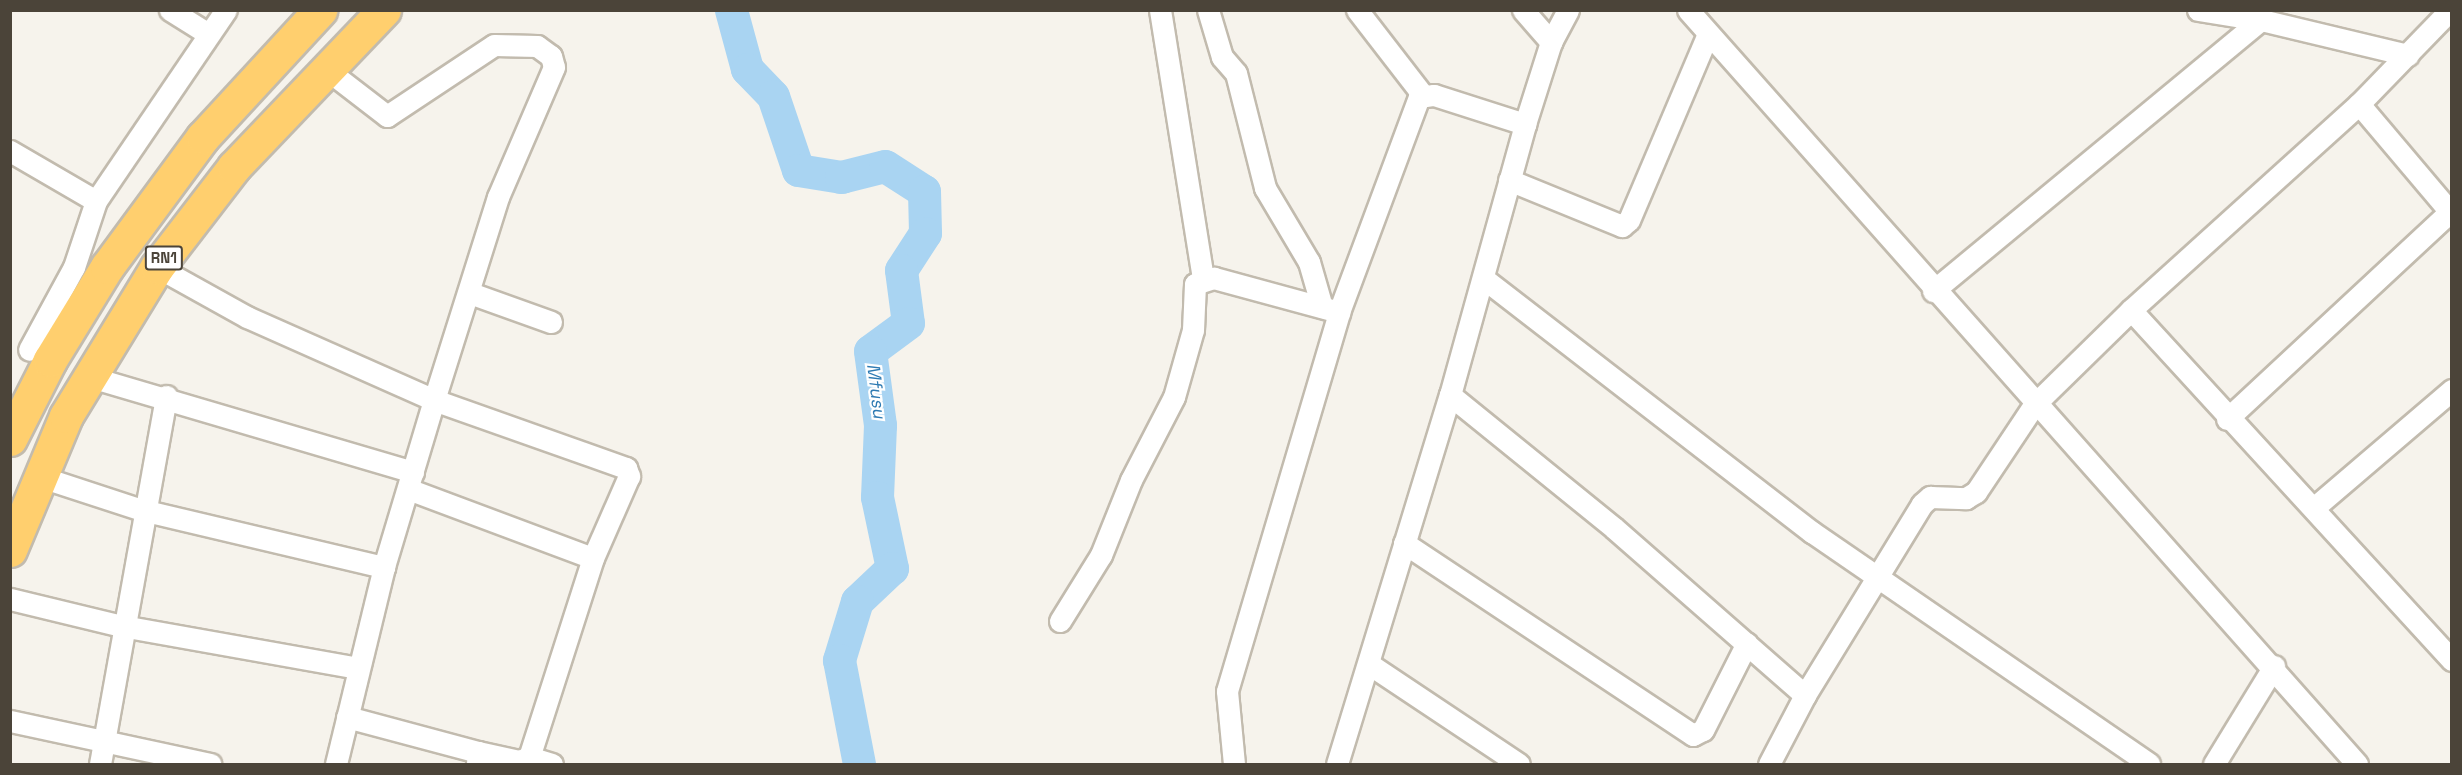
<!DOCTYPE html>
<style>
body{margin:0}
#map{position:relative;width:2462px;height:775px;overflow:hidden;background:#f6f3ec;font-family:"Space Grotesk",sans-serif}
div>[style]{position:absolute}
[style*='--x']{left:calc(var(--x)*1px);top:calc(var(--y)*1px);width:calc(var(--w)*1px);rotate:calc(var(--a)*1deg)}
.river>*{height:33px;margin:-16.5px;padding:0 16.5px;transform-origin:16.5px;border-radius:16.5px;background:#a9d4f2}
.roads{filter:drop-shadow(2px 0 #c2bbae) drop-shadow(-2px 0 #c2bbae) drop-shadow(0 2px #c2bbae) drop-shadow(0 -2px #c2bbae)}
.street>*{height:21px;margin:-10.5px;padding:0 10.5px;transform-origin:10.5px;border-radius:10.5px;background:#fff}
.highway>*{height:33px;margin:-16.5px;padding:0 16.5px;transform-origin:16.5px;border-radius:16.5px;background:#ffcf6e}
span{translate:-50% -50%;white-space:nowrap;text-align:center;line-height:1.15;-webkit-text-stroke:4.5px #fff;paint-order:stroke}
.shield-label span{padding:2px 4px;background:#fff;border:2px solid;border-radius:4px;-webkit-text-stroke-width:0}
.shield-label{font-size:15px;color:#4b4439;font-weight:700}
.water-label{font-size:18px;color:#2e7ab2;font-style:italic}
.frame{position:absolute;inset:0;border:12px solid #4b4439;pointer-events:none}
</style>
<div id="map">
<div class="river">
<i style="--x:731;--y:10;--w:61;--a:74.8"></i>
<i style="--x:747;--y:69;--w:37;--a:46"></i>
<i style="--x:773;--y:96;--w:78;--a:71.3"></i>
<i style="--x:798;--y:170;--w:44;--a:9.2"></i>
<i style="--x:841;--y:177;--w:45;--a:-14"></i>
<i style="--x:885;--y:166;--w:46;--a:32.7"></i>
<i style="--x:924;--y:191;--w:42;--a:88.6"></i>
<i style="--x:925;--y:233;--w:44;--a:123"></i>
<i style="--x:901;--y:270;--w:53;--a:82.5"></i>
<i style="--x:908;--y:323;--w:47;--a:143.6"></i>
<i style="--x:870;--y:351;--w:75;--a:82.3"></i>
<i style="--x:880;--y:425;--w:72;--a:92.4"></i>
<i style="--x:877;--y:497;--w:73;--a:78.1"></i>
<i style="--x:892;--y:568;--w:48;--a:136.7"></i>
<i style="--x:857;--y:601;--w:62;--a:107"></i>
<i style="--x:839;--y:660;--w:106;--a:79.1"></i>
</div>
<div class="roads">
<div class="street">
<i style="--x:170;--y:10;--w:44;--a:31.9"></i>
<i style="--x:1160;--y:10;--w:270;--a:80.9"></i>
<i style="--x:1208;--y:10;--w:49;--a:73.4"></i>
<i style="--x:1222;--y:57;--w:21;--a:49"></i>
<i style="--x:1236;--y:73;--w:119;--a:75.8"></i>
<i style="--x:1265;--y:188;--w:86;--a:59.3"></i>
<i style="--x:1309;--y:262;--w:47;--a:73.9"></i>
<i style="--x:1357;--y:10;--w:106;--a:52.3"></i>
<i style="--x:1523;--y:10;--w:43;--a:48.8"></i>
<i style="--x:1688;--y:10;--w:1008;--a:48.42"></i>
<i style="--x:2198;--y:10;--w:64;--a:9"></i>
<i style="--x:2261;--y:20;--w:151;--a:13.4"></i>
<i style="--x:326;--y:69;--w:77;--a:37.6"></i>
<i style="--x:387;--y:116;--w:128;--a:-33.6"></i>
<i style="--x:494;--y:45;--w:43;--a:1.3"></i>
<i style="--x:537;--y:46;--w:17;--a:36"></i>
<i style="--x:551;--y:56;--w:11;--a:75"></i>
<i style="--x:554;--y:67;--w:142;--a:113.3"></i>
<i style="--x:498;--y:197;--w:213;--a:107.5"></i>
<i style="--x:434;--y:400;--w:174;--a:106.7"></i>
<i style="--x:384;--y:567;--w:203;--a:103.7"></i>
<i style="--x:2359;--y:104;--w:144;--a:49.8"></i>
<i style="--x:10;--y:151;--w:99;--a:30.2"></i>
<i style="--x:96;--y:201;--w:70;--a:108.4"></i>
<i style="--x:74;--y:267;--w:94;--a:118.5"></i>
<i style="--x:1509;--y:180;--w:122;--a:22.2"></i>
<i style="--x:1622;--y:226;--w:9;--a:-41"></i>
<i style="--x:1629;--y:220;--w:202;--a:-67"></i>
<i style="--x:96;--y:201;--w:231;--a:-55.8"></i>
<i style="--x:157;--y:267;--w:103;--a:29.1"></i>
<i style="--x:247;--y:317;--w:205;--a:23.9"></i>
<i style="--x:434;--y:400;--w:204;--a:19.5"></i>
<i style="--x:626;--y:468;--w:9;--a:69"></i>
<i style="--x:629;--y:476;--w:90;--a:113.7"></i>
<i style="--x:593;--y:558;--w:209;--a:107.8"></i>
<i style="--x:529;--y:757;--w:11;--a:158"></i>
<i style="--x:519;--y:761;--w:42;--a:-167.6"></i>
<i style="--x:478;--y:752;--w:12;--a:95"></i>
<i style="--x:1483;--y:278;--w:416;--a:37.7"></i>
<i style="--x:1812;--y:532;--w:409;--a:34.5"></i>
<i style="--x:1933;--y:291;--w:425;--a:-39.6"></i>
<i style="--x:470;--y:293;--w:86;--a:19.7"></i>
<i style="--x:2131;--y:310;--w:475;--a:47.5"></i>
<i style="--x:87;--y:376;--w:340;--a:16.4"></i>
<i style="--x:1450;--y:395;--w:211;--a:39"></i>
<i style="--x:1614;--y:528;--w:254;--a:41.2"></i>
<i style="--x:2227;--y:419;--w:304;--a:-42.9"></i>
<i style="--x:38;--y:476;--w:109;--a:18.1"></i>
<i style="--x:142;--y:510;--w:249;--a:13.3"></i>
<i style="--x:408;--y:489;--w:197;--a:20.5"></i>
<i style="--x:2316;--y:506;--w:179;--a:-40.5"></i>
<i style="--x:1404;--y:543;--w:347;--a:33.6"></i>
<i style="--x:1693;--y:735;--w:11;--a:-27"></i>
<i style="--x:1703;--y:730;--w:97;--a:-63.2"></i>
<i style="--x:10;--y:599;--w:115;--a:13.6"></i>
<i style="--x:122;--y:626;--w:240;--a:10.1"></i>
<i style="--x:1060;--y:621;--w:78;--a:-58.2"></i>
<i style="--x:1101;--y:555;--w:81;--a:-68.2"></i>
<i style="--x:1131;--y:480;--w:93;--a:-62.6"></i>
<i style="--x:1174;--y:397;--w:70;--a:-74.2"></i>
<i style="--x:1193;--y:330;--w:46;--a:-87.5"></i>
<i style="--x:1195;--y:284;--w:20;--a:-18"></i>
<i style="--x:1214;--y:278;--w:130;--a:15.2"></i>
<i style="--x:1369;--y:664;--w:180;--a:33.7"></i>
<i style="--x:347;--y:717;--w:136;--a:15"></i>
<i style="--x:10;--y:721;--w:205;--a:12.1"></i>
<i style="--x:529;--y:757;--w:24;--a:17"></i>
<i style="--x:100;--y:764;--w:374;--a:-79.8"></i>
<i style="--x:1234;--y:764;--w:73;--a:-95.5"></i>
<i style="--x:1227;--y:691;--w:395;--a:-73.5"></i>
<i style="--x:1339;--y:312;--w:229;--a:-69.6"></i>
<i style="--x:1419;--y:97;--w:15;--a:-8"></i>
<i style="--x:1434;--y:95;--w:96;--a:17.7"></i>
<i style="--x:1337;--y:764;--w:386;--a:-73"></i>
<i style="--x:1450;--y:395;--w:281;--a:-74.5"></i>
<i style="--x:1525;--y:124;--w:86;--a:-72.4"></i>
<i style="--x:1551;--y:42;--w:36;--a:-62"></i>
<i style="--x:1769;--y:764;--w:78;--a:-62.4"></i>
<i style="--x:1805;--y:695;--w:224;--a:-58.5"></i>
<i style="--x:1922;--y:504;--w:11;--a:-41"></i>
<i style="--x:1930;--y:497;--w:36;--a:2"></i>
<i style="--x:1966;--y:498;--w:12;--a:-31"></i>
<i style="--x:1976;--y:492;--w:105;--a:-56.3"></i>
<i style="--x:2034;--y:405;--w:136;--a:-44.4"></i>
<i style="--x:2131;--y:310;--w:307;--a:-42.1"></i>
<i style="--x:2359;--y:104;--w:131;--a:-45.9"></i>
<i style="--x:2214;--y:764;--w:115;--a:-58.5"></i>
</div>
<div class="highway">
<i style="--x:10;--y:439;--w:89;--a:-63.1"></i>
<i style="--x:50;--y:360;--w:109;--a:-58.5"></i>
<i style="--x:107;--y:267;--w:162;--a:-53.6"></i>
<i style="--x:203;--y:137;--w:173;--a:-47.3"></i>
<i style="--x:10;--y:550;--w:145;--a:-67.3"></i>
<i style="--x:66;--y:416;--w:175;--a:-58.6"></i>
<i style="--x:157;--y:267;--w:126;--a:-52.4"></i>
<i style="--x:234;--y:167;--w:217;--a:-46.3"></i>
</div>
</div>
<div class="shield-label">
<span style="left:164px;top:258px">RN1</span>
</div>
<div class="water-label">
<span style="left:876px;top:391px;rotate:83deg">Mfusu</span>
</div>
<div class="frame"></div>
</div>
